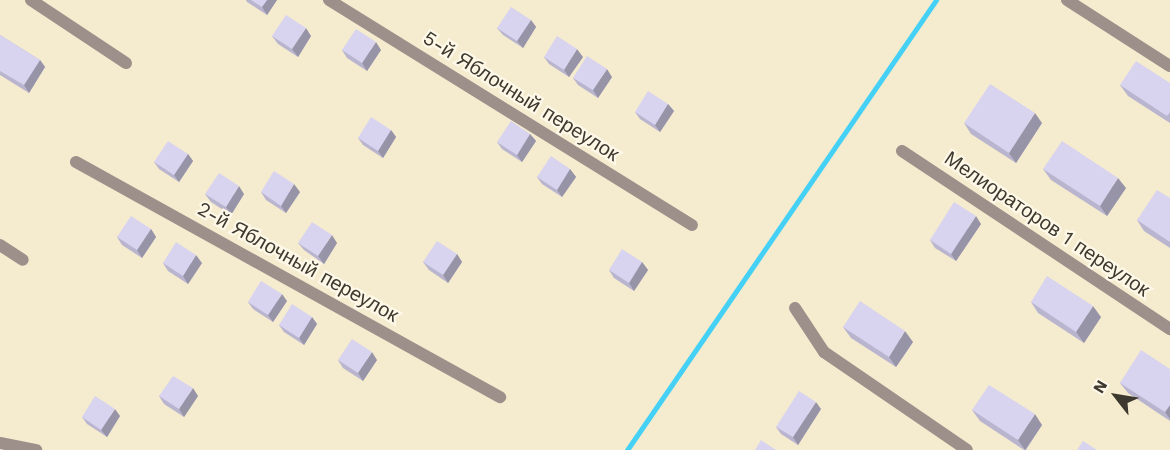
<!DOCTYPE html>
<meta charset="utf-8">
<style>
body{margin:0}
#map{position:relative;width:1170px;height:450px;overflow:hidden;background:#f5ebcf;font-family:"Work Sans",sans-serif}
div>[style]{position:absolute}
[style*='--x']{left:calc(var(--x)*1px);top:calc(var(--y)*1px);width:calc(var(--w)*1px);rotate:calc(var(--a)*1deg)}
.stream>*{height:5px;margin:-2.5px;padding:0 2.5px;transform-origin:2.5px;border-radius:2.5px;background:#44d1f5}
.minor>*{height:12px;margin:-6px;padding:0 6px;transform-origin:6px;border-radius:6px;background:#9d908b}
.wall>*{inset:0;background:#bab5ce}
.shaded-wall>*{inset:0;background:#9794a7}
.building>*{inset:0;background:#d8d3ef}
span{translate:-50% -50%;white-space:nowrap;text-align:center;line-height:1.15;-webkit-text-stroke:4.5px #fef8e8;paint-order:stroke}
.street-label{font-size:20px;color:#3d392e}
.north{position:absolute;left:1086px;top:366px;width:60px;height:60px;-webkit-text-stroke:4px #fef8e8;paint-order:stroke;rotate:301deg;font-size:16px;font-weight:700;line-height:24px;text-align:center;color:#3d392e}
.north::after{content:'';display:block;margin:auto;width:21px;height:27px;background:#3d392e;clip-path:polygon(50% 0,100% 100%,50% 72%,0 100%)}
</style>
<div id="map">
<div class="stream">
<i style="--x:627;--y:450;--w:546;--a:-55.52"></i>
</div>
<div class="minor">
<i style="--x:31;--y:0;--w:114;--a:33.6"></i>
<i style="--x:329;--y:0;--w:427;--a:31.8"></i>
<i style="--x:1067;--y:0;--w:122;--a:32.7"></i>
<i style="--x:902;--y:151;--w:322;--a:33.6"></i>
<i style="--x:76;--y:162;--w:485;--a:29"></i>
<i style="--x:0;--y:245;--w:27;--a:33"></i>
<i style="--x:795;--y:308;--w:53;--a:56.6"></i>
<i style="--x:824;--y:352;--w:173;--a:34.4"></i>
<i style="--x:0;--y:443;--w:37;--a:11"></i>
</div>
<div class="wall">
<i style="clip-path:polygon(246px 0,277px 0,267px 15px,247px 2px)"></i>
<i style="clip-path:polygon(531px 20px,536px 27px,523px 48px,503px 35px,497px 28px)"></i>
<i style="clip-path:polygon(0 35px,40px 60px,45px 67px,29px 93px,0 75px)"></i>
<i style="clip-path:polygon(272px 36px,311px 36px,298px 57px,278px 44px)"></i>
<i style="clip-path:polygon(342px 50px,381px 50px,367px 71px,347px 58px)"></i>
<i style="clip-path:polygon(544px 57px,583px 57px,569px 77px,549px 64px)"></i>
<i style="clip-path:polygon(612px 77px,598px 98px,578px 85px,573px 78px)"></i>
<i style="clip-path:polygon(1170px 83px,1170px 123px,1128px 96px,1120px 85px)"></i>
<i style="clip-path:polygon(668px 104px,674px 111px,660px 132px,640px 119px,635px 112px)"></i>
<i style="clip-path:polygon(964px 123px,1042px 123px,1016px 163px,971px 134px)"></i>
<i style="clip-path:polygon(391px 130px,396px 137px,383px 158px,363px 145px,358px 138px)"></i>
<i style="clip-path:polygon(530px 134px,536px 141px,522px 162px,502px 149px,497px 142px)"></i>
<i style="clip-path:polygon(188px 154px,193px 161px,179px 182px,159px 169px,154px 162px)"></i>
<i style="clip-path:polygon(570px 169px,576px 177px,562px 197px,542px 184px,537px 177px)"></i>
<i style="clip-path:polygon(1043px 169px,1126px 188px,1107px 216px,1051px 180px)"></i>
<i style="clip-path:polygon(261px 192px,300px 192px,286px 213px,266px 200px)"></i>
<i style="clip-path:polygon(205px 194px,244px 194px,231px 215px,211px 202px)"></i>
<i style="clip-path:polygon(1170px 198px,1170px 248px,1144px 231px,1137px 220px)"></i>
<i style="clip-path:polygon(981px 224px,956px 261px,935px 248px,930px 240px)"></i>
<i style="clip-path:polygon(151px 229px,156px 237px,142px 258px,122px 245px,117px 237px)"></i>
<i style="clip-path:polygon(298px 243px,337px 243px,324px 264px,304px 250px)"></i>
<i style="clip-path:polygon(457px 254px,462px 262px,448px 283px,429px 270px,423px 262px)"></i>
<i style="clip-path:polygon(642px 262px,648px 270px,634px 291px,614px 278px,609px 270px)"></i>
<i style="clip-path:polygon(163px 263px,202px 263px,188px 284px,168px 271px)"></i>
<i style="clip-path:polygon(287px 301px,273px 322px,253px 309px,248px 302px)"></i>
<i style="clip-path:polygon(1031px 302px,1101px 317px,1084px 343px,1038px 313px)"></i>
<i style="clip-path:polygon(312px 317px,317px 324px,304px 345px,284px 332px,279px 325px)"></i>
<i style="clip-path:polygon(843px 327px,913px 342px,896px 367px,851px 338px)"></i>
<i style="clip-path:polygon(338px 360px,377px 360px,363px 381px,343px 368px)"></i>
<i style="clip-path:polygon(1170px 369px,1170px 421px,1128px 393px,1120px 383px)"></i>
<i style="clip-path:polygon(159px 396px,198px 396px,184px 417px,164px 404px)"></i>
<i style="clip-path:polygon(821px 409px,798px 445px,781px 434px,776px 427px)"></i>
<i style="clip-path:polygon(972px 410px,1042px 425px,1026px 450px,1024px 450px,980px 421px)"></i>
<i style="clip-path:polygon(120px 416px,107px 437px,87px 424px,82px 417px)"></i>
</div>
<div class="shaded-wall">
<i style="clip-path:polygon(267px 0,277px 0,267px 15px,262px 7px)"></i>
<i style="clip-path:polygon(531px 20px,536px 27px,523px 48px,517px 41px)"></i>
<i style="clip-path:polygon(306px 28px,311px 36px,298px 57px,292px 49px)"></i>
<i style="clip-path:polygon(376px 42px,381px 50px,367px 71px,362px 63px)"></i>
<i style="clip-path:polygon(577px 49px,583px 57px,569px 77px,564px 70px)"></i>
<i style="clip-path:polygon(40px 60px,45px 67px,29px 93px,24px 85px)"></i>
<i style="clip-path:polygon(607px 69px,612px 77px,598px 98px,593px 90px)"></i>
<i style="clip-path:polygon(668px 104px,674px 111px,660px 132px,655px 125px)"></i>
<i style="clip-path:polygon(1035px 113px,1042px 123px,1016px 163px,1009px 153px)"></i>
<i style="clip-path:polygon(391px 130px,396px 137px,383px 158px,378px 151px)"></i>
<i style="clip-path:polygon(530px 134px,536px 141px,522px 162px,517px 155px)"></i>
<i style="clip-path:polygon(188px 154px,193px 161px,179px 182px,174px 175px)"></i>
<i style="clip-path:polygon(570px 169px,576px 177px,562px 197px,557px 190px)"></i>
<i style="clip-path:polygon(1118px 178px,1126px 188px,1107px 216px,1100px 206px)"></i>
<i style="clip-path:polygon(294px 184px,300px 192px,286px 213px,281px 206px)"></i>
<i style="clip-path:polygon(239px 186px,244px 194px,231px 215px,226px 207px)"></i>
<i style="clip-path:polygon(976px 216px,981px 224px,956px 261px,951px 254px)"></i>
<i style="clip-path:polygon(151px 229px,156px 237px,142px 258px,137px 250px)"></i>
<i style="clip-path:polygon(332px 235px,337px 243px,324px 264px,318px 256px)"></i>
<i style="clip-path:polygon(457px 254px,462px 262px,448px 283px,443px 275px)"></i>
<i style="clip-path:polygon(196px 255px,202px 263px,188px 284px,183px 276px)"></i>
<i style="clip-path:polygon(642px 262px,648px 270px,634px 291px,629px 283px)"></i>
<i style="clip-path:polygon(282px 294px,287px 301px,273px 322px,268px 315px)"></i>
<i style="clip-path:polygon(1093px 306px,1101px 317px,1084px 343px,1076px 332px)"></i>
<i style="clip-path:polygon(312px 317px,317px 324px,304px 345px,299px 338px)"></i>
<i style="clip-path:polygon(905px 331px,913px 342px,896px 367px,889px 357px)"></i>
<i style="clip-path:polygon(372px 352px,377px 360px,363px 381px,358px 373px)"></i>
<i style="clip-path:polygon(193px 388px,198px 396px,184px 417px,179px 409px)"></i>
<i style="clip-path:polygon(816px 402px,821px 409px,798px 445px,793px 437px)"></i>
<i style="clip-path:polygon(1170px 405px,1170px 419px,1165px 412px)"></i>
<i style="clip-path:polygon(115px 409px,120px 416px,107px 437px,101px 430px)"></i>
<i style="clip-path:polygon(1035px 414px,1042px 425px,1025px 450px,1018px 440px)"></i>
</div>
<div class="building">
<i style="clip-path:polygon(251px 0,267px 0,262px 7px)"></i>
<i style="clip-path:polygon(511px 7px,531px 20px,517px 41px,497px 28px)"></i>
<i style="clip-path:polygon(286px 15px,306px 28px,292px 49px,272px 36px)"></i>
<i style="clip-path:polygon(356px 29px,376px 42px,362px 63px,342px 50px)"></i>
<i style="clip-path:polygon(0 35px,40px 60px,24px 85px,0 71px)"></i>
<i style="clip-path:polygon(557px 36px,577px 49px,564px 70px,544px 57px)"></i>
<i style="clip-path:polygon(587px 56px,607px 69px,593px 90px,573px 78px)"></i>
<i style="clip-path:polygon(1136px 61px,1170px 83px,1170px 112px,1167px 116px,1120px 85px)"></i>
<i style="clip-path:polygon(990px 84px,1035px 113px,1009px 153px,964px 123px)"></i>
<i style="clip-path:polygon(648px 91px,668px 104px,655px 125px,635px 112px)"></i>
<i style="clip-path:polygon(371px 117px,391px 130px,378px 151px,358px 138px)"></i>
<i style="clip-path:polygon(511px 121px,530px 134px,517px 155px,497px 142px)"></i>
<i style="clip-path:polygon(168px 141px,188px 154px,174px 175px,154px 162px)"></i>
<i style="clip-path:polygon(1062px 141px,1118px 178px,1100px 206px,1043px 169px)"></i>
<i style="clip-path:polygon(551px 156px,570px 169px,557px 190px,537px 177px)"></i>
<i style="clip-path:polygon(274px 171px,294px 184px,281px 206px,261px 192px)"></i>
<i style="clip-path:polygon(219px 173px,239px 186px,226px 207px,205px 194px)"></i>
<i style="clip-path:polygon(1157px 190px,1170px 198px,1170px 242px,1137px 220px)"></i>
<i style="clip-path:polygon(954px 202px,976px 216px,951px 254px,930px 240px)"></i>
<i style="clip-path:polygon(131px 216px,151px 229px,137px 250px,117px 237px)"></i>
<i style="clip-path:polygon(312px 222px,332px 235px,318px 256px,298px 243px)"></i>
<i style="clip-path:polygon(437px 241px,457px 254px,443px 275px,423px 262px)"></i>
<i style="clip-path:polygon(176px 242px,196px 255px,183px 276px,163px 263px)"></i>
<i style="clip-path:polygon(622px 249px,642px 262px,629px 283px,609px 270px)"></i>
<i style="clip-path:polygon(1047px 276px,1093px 306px,1076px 332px,1031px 302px)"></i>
<i style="clip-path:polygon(261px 281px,282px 294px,268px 315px,248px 302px)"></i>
<i style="clip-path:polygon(860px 301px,905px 331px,889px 357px,843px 327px)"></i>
<i style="clip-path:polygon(292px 304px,312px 317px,299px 338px,279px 325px)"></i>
<i style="clip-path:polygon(352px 339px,372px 352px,358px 373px,338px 360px)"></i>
<i style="clip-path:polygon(1141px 350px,1170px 369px,1170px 405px,1165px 412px,1120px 383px)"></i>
<i style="clip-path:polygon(173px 376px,193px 388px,179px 409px,159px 396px)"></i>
<i style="clip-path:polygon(989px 385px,1035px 414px,1018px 440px,972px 410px)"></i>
<i style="clip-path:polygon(799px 391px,816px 402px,793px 437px,776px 427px)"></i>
<i style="clip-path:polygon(95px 396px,115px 409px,101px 430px,82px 417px)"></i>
<i style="clip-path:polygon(761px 440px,776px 450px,755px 450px)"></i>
<i style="clip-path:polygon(1083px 441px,1097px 450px,1077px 450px)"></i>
</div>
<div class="street-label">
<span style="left:521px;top:96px;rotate:32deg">5-й Яблочный переулок</span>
<span style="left:1047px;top:224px;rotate:34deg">Мелиораторов 1 переулок</span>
<span style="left:298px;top:262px;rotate:29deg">2-й Яблочный переулок</span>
</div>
<div class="north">N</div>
</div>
